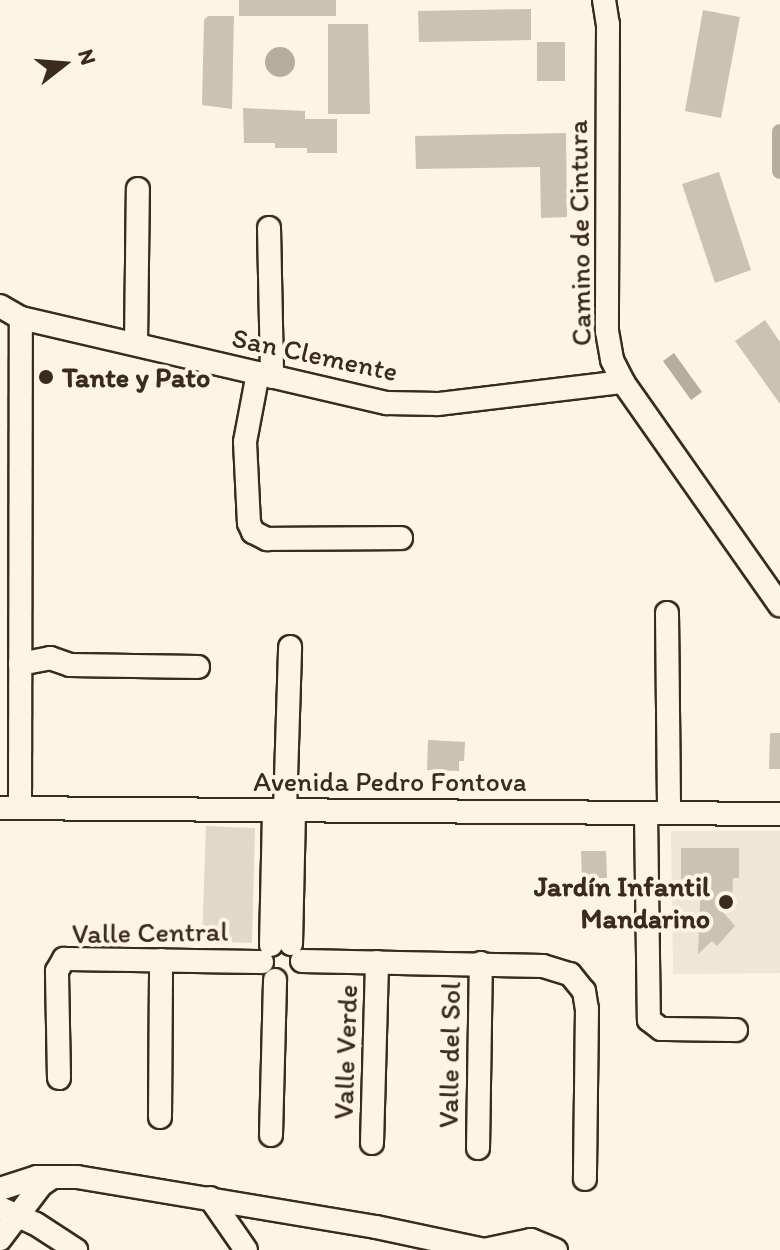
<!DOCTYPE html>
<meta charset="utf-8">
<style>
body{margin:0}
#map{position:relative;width:780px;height:1250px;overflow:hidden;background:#fcf5e5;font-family:Itim,sans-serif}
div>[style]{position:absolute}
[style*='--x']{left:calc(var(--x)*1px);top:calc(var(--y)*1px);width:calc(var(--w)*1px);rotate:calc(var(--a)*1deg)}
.built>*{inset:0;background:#eee6d6}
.green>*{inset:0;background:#e0d8c8}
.water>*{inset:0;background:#b7ad9e}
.round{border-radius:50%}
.canal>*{height:16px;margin:-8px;padding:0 8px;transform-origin:8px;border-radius:8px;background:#b7ad9e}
.building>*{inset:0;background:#ccc2b3}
.roads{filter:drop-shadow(2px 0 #3b2a1e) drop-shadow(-2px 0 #3b2a1e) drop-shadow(0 2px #3b2a1e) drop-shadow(0 -2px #3b2a1e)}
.minor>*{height:22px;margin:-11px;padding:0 11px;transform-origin:11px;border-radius:11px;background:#fcf5e5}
.dots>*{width:22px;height:22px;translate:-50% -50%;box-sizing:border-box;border:4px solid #fcf5e5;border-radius:50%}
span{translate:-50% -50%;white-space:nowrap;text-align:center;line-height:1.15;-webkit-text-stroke:8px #fcf5e5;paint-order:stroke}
.street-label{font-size:28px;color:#3b2a1e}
.poi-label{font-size:28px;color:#3b2a1e;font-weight:700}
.left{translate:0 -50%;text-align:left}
.right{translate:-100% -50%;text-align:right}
.north{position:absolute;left:24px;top:24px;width:80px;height:80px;-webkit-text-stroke:6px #fcf5e5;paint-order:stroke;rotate:73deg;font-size:22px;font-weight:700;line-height:32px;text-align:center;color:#3b2a1e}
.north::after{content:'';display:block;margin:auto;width:28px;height:36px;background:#3b2a1e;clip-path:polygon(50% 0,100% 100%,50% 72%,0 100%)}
</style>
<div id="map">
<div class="built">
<i style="clip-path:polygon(671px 831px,780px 831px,780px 973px,673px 974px)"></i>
</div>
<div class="green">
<i style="clip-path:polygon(206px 826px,255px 828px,252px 943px,202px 941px)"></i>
</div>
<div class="water">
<i class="round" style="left:265px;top:47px;width:30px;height:30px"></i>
<i style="clip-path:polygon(674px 353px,702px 392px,691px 400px,663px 361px)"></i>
</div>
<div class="canal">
<i style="--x:780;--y:132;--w:39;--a:90"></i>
</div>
<div class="building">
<i style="clip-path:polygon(239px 0,336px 0,336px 16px,239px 16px)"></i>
<i style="clip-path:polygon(531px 9px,531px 40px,419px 42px,418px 11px)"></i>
<i style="clip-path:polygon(703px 10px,740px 17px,721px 118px,685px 111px)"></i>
<i style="clip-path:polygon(208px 16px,234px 16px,232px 109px,202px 105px,204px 20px)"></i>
<i style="clip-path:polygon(328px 24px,368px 24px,370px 114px,328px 114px)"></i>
<i style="clip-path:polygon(537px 42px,565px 42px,565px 81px,537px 81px)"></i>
<i style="clip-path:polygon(243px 108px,305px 111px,305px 119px,337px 119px,337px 153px,307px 153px,307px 148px,275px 148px,275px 143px,244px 143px)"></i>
<i style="clip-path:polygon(566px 133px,567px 217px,541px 218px,540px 167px,416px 169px,415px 136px)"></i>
<i style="clip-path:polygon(719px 172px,751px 270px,715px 283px,682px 184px)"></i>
<i style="clip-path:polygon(765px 320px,780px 342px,780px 404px,735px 341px)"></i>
<i style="clip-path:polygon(770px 733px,780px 733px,780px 769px,769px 769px)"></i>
<i style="clip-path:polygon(428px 740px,465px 742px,464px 761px,459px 761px,459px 771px,427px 770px)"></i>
<i style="clip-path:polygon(681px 848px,739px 848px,739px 878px,733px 878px,732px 905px,716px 904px,735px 926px,717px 946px,712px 941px,698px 954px,701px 879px,681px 879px)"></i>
<i style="clip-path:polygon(581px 851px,606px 851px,607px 878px,582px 878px)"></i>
</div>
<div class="roads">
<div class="minor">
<i style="--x:604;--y:0;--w:24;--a:81"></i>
<i style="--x:608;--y:24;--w:307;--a:90.2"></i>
<i style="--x:607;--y:331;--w:29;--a:80"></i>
<i style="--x:612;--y:360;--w:25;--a:63"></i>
<i style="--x:623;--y:382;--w:273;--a:54.9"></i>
<i style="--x:269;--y:228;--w:149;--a:88.8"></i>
<i style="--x:0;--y:306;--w:24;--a:30"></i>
<i style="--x:21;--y:318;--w:376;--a:13.1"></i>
<i style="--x:387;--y:403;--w:51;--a:1.1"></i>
<i style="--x:438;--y:404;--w:186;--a:-6.8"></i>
<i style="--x:136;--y:344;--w:155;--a:-89.3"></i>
<i style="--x:258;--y:373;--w:70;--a:100.7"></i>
<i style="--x:245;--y:442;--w:81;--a:87.2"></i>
<i style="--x:249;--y:523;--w:10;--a:66"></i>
<i style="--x:253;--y:532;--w:16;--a:27"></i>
<i style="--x:267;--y:539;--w:134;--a:-0.4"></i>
<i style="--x:667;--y:613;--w:200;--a:89.4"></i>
<i style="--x:20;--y:664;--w:31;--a:-11"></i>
<i style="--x:50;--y:658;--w:21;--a:19"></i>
<i style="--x:70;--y:665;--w:128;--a:0.9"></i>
<i style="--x:0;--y:808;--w:780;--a:0.44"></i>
<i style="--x:20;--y:808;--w:490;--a:-89.9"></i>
<i style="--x:285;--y:810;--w:163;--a:-88.2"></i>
<i style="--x:646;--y:813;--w:207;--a:89.2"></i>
<i style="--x:649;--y:1020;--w:15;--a:37"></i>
<i style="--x:661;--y:1029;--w:75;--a:0.8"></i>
<i style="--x:291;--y:944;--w:134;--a:-88.7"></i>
<i style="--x:271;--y:945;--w:135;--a:-88.7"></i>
<i style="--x:302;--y:961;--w:241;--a:1.2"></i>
<i style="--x:543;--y:966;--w:28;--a:17"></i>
<i style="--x:570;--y:974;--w:22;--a:51"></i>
<i style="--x:584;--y:991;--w:18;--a:81"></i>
<i style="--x:587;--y:1009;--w:170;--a:90.7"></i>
<i style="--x:59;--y:1078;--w:107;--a:-91.1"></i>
<i style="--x:57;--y:971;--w:14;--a:-60"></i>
<i style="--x:64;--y:959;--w:198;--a:0.9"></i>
<i style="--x:160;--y:1117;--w:157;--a:-89.6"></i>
<i style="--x:271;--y:1135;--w:155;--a:-88.5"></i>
<i style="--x:372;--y:1143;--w:181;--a:-88.4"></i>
<i style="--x:478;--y:1148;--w:185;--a:-89.1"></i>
<i style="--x:0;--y:1189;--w:39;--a:-18"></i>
<i style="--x:37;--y:1177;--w:40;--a:0"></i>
<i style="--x:77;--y:1177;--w:303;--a:9.5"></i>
<i style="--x:376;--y:1227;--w:110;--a:12"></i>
<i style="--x:484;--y:1250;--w:48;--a:-12"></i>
<i style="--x:531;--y:1240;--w:27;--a:22"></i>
<i style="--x:210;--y:1198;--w:63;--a:55.3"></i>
<i style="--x:0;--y:1208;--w:39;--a:24"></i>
<i style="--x:36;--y:1224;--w:48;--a:33"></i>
<i style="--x:0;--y:1239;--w:68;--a:-52.8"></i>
<i style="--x:41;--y:1185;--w:14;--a:-34"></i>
</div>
</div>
<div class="dots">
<i style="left:46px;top:377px;background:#3b2a1e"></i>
<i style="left:726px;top:902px;background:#3b2a1e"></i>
</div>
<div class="street-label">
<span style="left:579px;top:233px;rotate:-91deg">Camino de Cintura</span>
<span style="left:315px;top:354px;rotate:12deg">San Clemente</span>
<span style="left:390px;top:781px">Avenida Pedro Fontova</span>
<span style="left:150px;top:932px;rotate:-1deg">Valle Central</span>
<span style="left:345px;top:1052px;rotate:-88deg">Valle Verde</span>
<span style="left:449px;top:1055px;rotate:-89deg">Valle del Sol</span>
</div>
<div class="poi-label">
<span class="left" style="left:62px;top:377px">Tante y Pato</span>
<span class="right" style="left:710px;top:902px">Jardín Infantil<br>Mandarino</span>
</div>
<div class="north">N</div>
</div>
